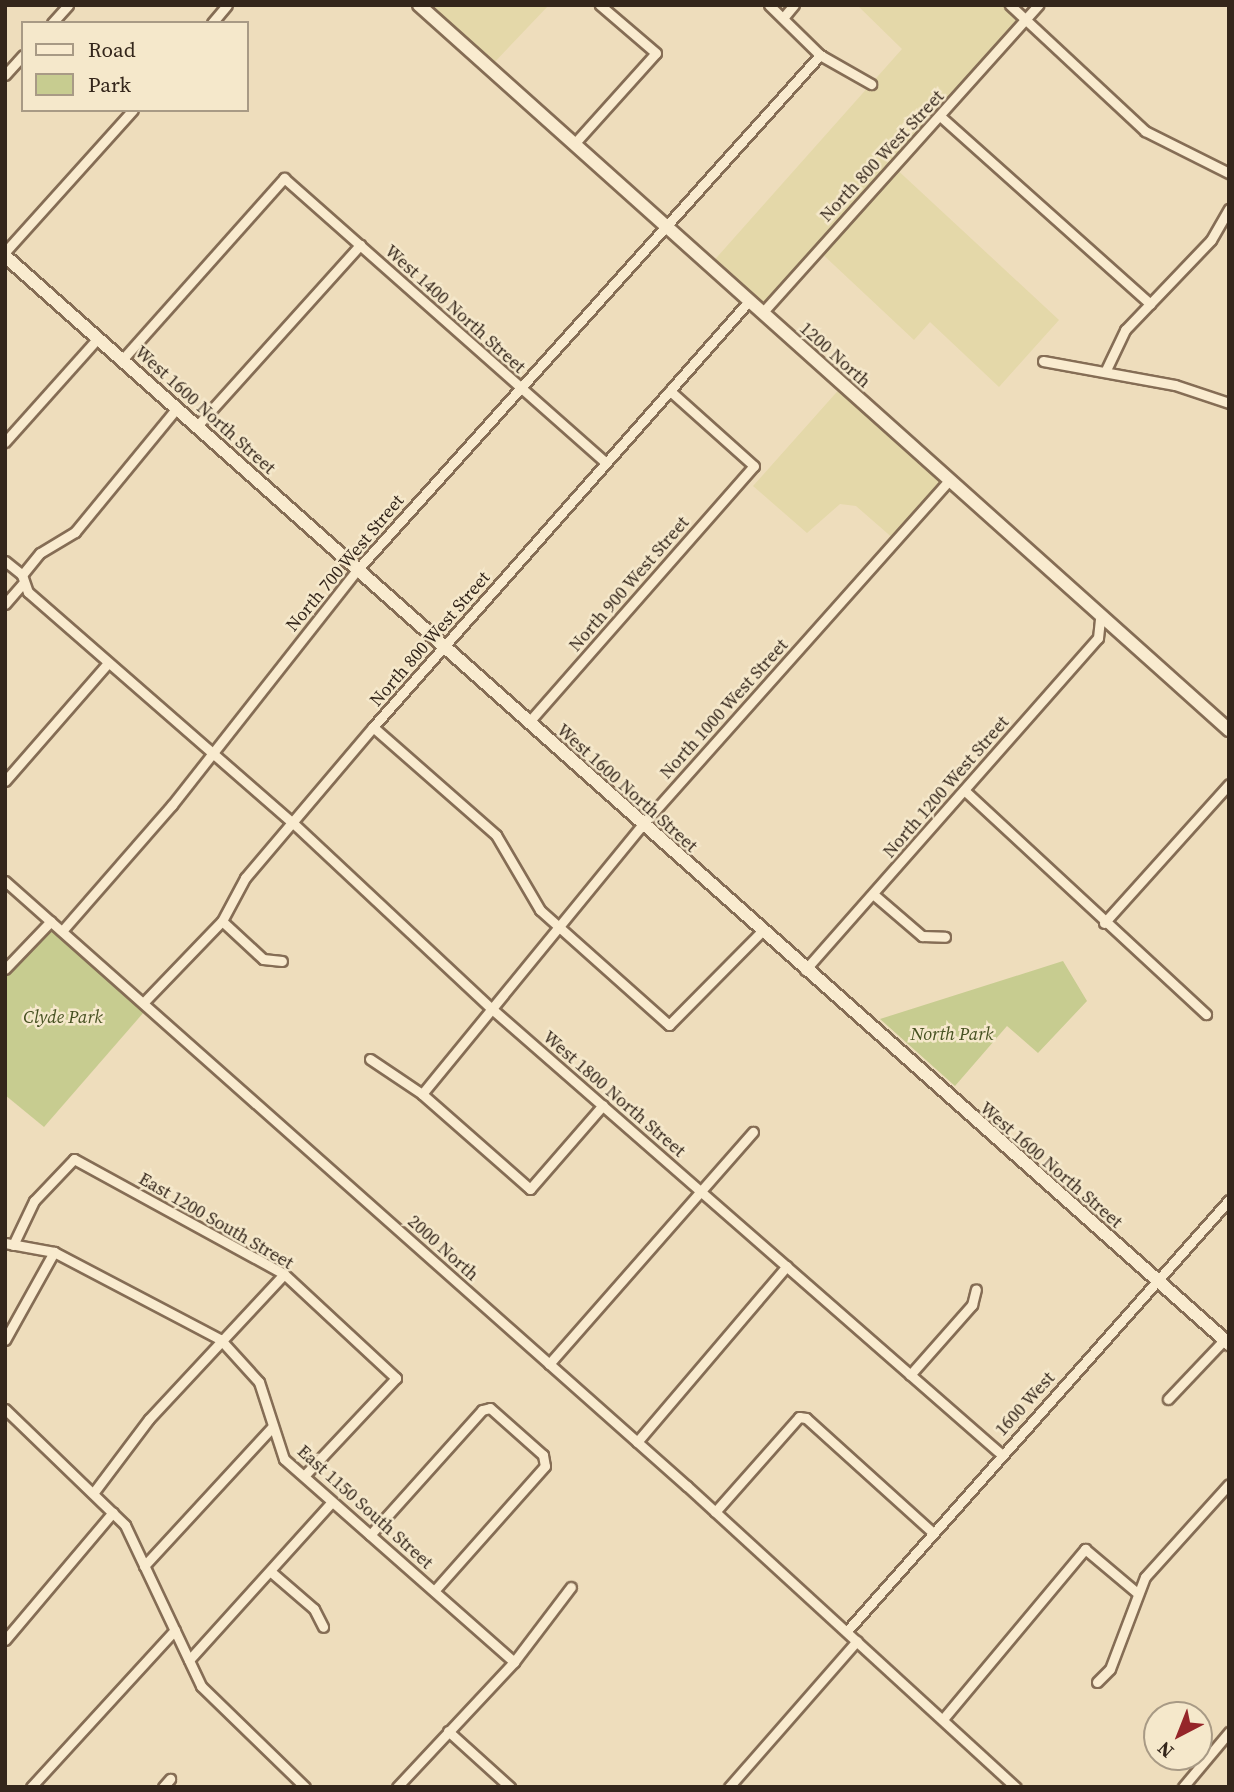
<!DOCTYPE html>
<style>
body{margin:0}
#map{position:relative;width:1234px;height:1792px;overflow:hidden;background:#eeddbc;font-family:"Source Serif 4",serif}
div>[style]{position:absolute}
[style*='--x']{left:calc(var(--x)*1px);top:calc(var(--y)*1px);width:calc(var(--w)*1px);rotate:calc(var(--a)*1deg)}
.farmland>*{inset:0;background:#e4d8a9}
.green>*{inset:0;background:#c7cc90}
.roads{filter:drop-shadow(2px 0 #856d55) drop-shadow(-2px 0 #856d55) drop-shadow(0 2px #856d55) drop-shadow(0 -2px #856d55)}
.street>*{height:9px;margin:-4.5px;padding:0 4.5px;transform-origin:4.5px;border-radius:4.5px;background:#f9ebcf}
.secondary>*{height:12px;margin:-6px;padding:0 6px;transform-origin:6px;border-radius:6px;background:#f9ebcf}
span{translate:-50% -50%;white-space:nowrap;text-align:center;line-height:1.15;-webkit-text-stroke:5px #f5e8cb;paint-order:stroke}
.street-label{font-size:18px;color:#34261b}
.park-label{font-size:18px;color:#465121;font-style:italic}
.frame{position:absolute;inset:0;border:7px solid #34261b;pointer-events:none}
.legend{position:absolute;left:21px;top:21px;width:228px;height:91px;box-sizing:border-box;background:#f5e8cb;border:2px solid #a89a85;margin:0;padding:9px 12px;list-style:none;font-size:21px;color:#34261b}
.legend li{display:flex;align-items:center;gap:14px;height:35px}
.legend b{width:35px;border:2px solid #a89a85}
.north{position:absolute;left:1143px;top:1701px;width:70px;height:70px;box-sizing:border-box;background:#f5e8cb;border:2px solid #a89a85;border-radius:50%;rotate:222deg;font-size:19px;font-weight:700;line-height:28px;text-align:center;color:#34261b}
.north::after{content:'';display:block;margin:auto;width:24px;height:32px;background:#952529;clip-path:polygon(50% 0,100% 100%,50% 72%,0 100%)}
</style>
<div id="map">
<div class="farmland">
<i style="clip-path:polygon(419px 5px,549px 5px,489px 68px)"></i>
<i style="clip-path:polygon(857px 5px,1010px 5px,1026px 20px,892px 165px,1059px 320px,999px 387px,930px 322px,914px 340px,818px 250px,762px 313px,710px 265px,902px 49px)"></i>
<i style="clip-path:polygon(843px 385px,949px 480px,895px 540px,856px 506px,840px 504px,807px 533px,753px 486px)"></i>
</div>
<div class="green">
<i style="clip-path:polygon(51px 928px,144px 1012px,44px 1127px,5px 1095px,5px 976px)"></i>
<i style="clip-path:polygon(1063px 961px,1087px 1001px,1038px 1053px,1007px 1026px,955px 1086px,880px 1019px)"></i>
</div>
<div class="roads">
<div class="street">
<i style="--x:769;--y:5;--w:71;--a:44.4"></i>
<i style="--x:820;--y:55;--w:59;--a:29.6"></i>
<i style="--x:1010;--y:5;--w:185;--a:43"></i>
<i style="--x:1145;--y:131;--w:94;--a:26.6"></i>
<i style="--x:783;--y:18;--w:17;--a:-50"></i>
<i style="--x:52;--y:23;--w:24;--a:-48"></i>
<i style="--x:212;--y:23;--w:23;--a:-50"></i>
<i style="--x:5;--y:75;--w:27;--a:-48"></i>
<i style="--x:940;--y:116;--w:282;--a:41.8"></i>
<i style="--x:574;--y:144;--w:122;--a:-48"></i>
<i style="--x:656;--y:53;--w:74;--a:-139.4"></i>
<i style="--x:5;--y:252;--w:191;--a:-48"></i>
<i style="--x:762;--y:313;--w:414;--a:-48.1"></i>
<i style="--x:122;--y:360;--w:244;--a:-48.3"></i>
<i style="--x:284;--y:178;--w:430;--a:41.5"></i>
<i style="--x:1043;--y:361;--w:134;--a:10.3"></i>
<i style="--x:1175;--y:385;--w:57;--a:18.4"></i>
<i style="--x:1105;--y:372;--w:47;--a:-64.5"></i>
<i style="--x:1125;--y:330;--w:124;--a:-46.3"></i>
<i style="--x:1211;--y:240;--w:36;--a:-60"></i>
<i style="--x:197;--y:426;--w:244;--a:-48"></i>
<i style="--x:5;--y:442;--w:138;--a:-48.2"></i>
<i style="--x:5;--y:561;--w:22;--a:39"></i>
<i style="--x:22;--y:575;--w:18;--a:71"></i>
<i style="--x:28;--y:592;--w:350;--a:41.1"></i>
<i style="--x:292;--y:822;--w:274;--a:43.1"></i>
<i style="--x:492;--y:1009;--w:676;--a:41.16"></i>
<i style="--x:22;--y:575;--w:28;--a:-51"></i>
<i style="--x:40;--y:553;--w:41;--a:-31"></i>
<i style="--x:75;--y:532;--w:161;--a:-50.6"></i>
<i style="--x:5;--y:604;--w:29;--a:-49"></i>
<i style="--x:528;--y:723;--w:342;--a:-48.7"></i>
<i style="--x:754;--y:466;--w:113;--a:-138.2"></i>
<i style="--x:373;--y:727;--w:164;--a:41.3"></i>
<i style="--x:496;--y:835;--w:87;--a:59.6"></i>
<i style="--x:540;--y:910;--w:173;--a:41.7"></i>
<i style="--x:669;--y:1025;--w:131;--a:-45.3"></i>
<i style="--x:5;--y:781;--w:155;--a:-48.9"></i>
<i style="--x:964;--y:790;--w:330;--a:42.8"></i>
<i style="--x:5;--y:881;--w:912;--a:41.58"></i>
<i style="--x:687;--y:1486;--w:446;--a:42.5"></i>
<i style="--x:873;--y:894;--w:65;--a:40.6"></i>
<i style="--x:922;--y:936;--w:23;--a:2"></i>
<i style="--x:222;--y:921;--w:56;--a:42.8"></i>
<i style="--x:263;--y:959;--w:19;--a:6"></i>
<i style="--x:1104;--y:923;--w:187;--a:-48"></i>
<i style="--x:62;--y:931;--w:167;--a:-48.9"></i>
<i style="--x:172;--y:805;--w:299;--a:-51.8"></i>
<i style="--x:357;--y:570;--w:693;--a:-48.04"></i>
<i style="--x:5;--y:969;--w:66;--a:-46.2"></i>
<i style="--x:805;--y:970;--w:443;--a:-48.6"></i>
<i style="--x:1098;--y:638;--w:19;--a:-84"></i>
<i style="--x:143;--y:1003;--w:114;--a:-46.1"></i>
<i style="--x:222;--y:921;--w:49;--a:-61.9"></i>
<i style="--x:245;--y:878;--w:198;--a:-49.7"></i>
<i style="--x:373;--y:727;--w:568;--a:-48.57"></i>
<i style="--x:370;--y:1059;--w:63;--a:33.9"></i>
<i style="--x:422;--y:1094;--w:144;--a:41.3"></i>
<i style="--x:530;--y:1189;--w:111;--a:-49"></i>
<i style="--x:422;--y:1094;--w:348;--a:-50.7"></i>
<i style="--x:642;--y:825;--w:462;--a:-48.3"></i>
<i style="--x:5;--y:1243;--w:50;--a:10.4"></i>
<i style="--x:54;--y:1252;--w:187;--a:27.7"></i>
<i style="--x:220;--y:1339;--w:58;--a:47.8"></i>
<i style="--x:259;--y:1382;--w:81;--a:72"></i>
<i style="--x:284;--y:1459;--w:307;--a:41.4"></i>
<i style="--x:13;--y:1245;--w:49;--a:-64.5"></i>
<i style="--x:34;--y:1201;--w:58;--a:-46.4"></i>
<i style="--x:74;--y:1159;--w:239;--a:28.7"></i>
<i style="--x:284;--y:1274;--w:153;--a:42.9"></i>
<i style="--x:396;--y:1378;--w:134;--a:133.2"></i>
<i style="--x:5;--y:1340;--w:101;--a:-60.9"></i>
<i style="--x:549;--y:1364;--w:309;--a:-48.7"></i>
<i style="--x:910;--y:1375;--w:94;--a:-48.5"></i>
<i style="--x:972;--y:1305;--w:16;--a:-76"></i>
<i style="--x:1168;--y:1399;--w:81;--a:-46.5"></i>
<i style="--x:5;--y:1409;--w:167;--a:44"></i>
<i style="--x:125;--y:1525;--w:178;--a:64.7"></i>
<i style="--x:201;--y:1686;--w:145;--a:44.2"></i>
<i style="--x:637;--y:1442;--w:231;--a:-49.6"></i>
<i style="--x:94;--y:1492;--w:91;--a:-53"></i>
<i style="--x:149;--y:1419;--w:198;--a:-47"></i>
<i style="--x:715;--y:1512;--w:127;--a:-48.5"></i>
<i style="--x:799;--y:1417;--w:7;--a:8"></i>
<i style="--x:806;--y:1418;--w:170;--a:42.1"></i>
<i style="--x:370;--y:1535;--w:168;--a:-48.1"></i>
<i style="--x:482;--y:1410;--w:8;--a:-14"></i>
<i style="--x:490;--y:1408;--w:71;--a:41.6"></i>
<i style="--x:543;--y:1455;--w:11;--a:80"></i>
<i style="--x:545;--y:1466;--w:167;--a:131.6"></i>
<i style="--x:144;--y:1566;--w:190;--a:-47.3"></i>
<i style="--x:270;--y:1571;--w:58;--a:40.8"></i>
<i style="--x:314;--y:1609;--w:20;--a:63"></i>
<i style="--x:847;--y:1631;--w:576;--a:-48.45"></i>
<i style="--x:5;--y:1640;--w:167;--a:-49.8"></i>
<i style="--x:189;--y:1660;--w:213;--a:-47.9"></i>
<i style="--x:1097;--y:1682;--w:18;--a:-45"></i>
<i style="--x:1110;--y:1669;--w:98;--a:-69.2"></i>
<i style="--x:1145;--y:1577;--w:125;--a:-47.9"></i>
<i style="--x:943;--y:1719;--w:222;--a:-50.1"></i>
<i style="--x:1085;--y:1549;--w:67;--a:40.1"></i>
<i style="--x:448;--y:1731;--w:84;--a:42.1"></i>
<i style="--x:31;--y:1787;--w:213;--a:-47.5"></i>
<i style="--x:163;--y:1787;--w:11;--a:-49"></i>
<i style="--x:397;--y:1787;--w:171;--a:-46.9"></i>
<i style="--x:514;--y:1662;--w:94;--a:-52.8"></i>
<i style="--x:729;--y:1787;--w:194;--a:-48.8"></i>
<i style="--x:1183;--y:1787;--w:72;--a:-50.1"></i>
</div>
<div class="secondary">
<i style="--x:419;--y:5;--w:1087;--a:41.83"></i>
<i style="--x:5;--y:256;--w:1638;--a:41.63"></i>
</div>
</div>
<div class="street-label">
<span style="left:882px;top:156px;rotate:-47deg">North 800 West Street</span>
<span style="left:455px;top:309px;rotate:42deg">West 1400 North Street</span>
<span style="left:835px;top:355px;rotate:42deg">1200 North</span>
<span style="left:205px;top:410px;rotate:42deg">West 1600 North Street</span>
<span style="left:345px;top:563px;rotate:-50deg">North 700 West Street</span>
<span style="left:629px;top:584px;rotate:-49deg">North 900 West Street</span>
<span style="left:430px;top:639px;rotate:-49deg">North 800 West Street</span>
<span style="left:724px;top:709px;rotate:-48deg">North 1000 West Street</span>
<span style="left:946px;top:787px;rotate:-49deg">North 1200 West Street</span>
<span style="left:627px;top:788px;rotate:42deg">West 1600 North Street</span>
<span style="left:614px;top:1094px;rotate:41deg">West 1800 North Street</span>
<span style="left:1051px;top:1165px;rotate:41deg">West 1600 North Street</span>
<span style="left:216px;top:1221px;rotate:30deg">East 1200 South Street</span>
<span style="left:443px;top:1248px;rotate:42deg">2000 North</span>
<span style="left:1025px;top:1404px;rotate:-48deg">1600 West</span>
<span style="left:365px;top:1507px;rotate:42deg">East 1150 South Street</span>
</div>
<div class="park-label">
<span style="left:63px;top:1017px">Clyde Park</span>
<span style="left:952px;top:1034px">North Park</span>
</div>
<div class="frame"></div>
<ul class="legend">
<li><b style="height:9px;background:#f9ebcf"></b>Road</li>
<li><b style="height:19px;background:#c7cc90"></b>Park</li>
</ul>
<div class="north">N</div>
</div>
